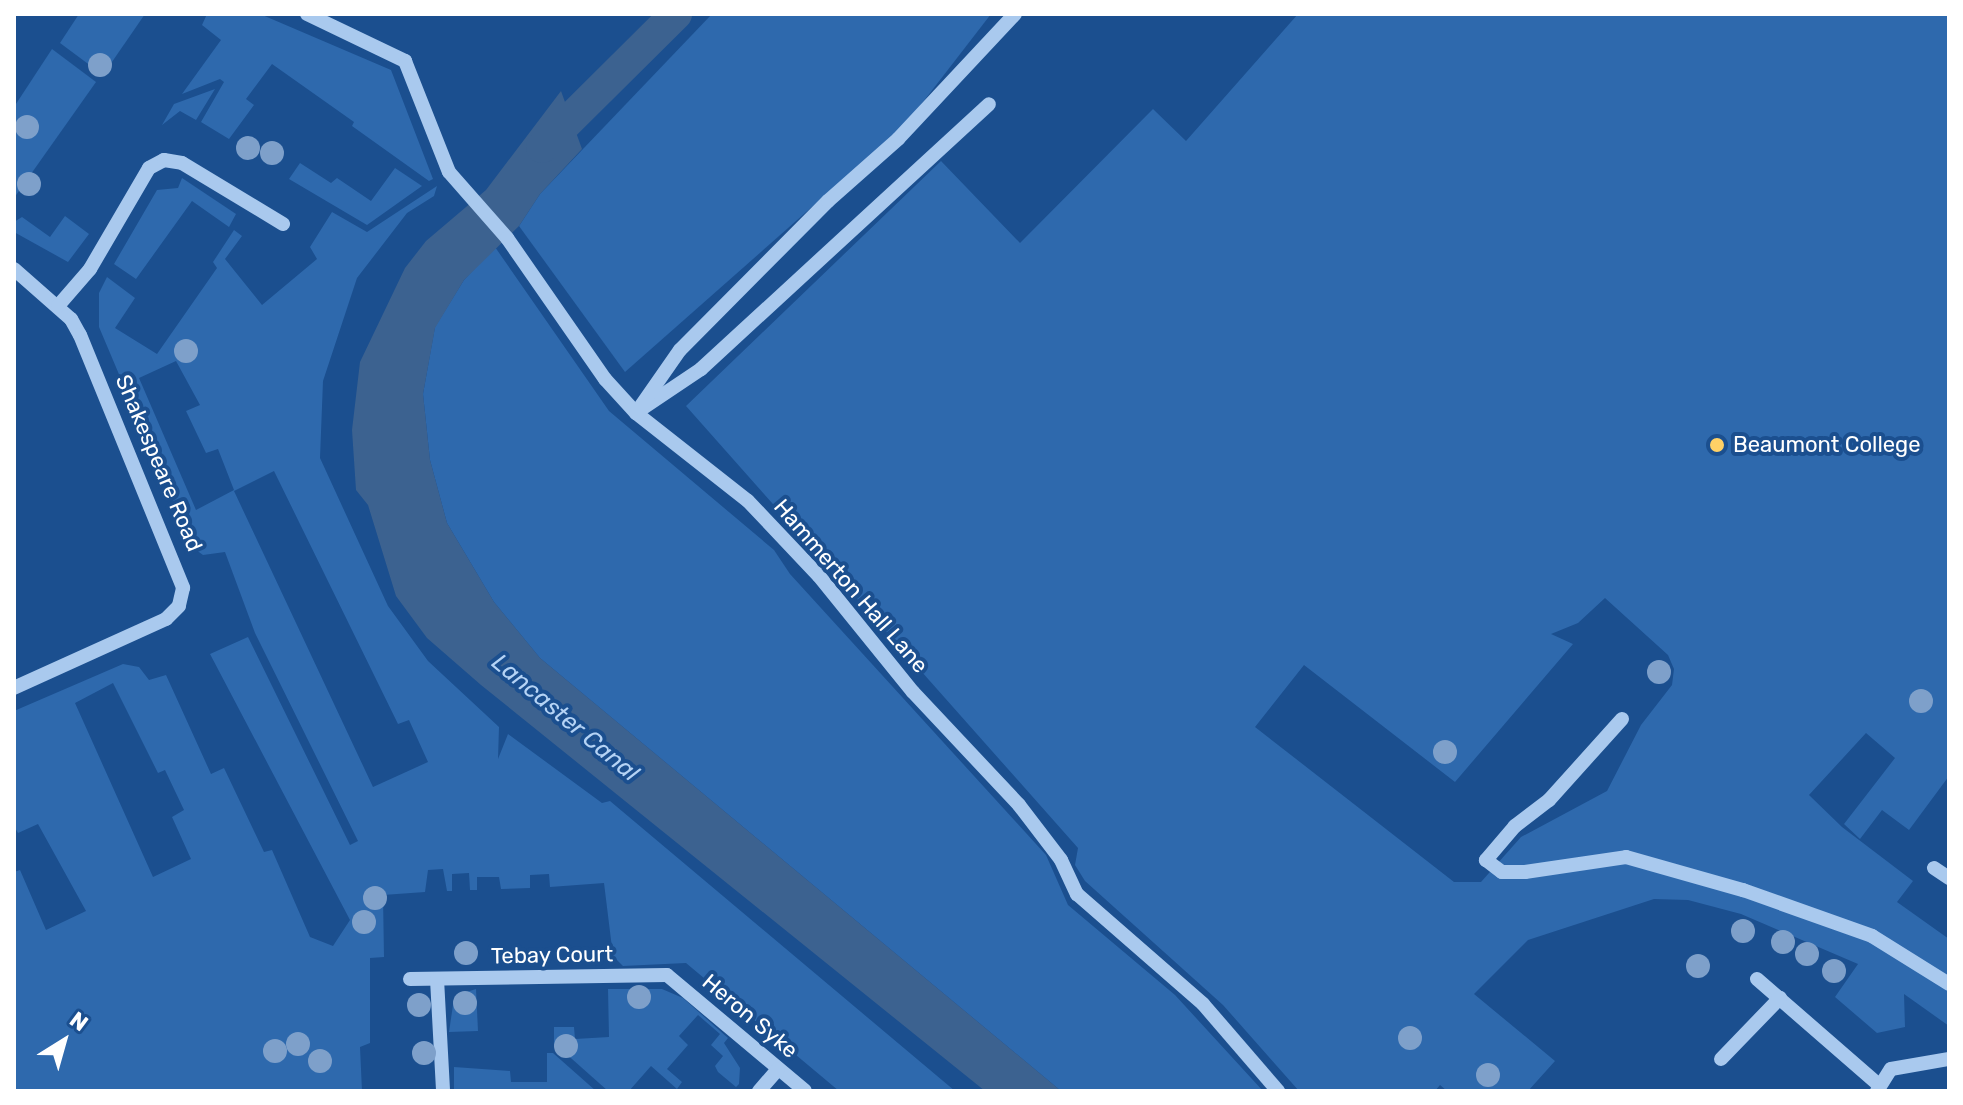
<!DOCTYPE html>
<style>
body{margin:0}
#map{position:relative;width:1963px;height:1105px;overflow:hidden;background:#1b4f8f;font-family:Rubik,sans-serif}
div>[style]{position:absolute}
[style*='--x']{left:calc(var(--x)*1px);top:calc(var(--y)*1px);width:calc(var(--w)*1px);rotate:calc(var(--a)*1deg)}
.green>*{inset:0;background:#2e69ad}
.water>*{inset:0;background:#3c6290}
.canal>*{height:32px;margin:-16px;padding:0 16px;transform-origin:16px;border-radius:16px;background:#3c6290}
.minor>*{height:14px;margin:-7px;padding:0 7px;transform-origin:7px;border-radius:7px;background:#a9c9ee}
.trees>*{width:24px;height:24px;margin:-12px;border-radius:50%;background:#7ea0ca}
.dots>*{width:22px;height:22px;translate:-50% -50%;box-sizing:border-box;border:4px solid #1b4f8f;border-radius:50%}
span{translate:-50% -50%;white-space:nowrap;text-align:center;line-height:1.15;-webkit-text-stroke:8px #1b4f8f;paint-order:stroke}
.poi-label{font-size:22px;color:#fff}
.left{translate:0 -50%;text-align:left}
.street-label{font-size:22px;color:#fff}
.water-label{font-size:24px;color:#b5d3f5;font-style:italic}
.frame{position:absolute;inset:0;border:16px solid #fff;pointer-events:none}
.north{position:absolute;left:24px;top:1001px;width:80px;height:80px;-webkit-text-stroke:6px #1b4f8f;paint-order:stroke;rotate:37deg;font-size:22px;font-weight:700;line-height:32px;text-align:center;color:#fff}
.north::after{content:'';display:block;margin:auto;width:28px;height:36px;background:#fff;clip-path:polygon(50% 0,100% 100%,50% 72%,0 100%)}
</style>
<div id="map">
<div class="green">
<i style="clip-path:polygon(79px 14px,145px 14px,103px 75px,60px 43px)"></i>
<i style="clip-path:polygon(207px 14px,260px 14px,391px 70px,433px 179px,429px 181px,352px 126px,354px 122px,272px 64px,246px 99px,254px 105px,229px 139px,201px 122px,224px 82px,220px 79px,182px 94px,221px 40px,202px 25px)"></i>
<i style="clip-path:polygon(712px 14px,991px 14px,906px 124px,625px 372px,519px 226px,540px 194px)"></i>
<i style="clip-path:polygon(evenodd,1298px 14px,1949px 14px,1949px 776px,1909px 830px,1882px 810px,1860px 839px,1844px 824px,1895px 758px,1866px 733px,1809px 795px,1842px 827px,1913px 881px,1897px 902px,1949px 939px,1949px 1026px,1904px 994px,1905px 1027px,1877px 1033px,1835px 997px,1858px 964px,1741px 914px,1688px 900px,1654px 899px,1528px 940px,1474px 994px,1555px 1061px,1528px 1091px,1447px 1091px,1440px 1085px,1435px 1091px,1299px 1091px,1223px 1005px,1085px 881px,1075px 865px,1078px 848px,686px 406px,941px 161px,1020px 243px,1153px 109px,1186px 141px,1298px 14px,1605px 598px,1668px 655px,1674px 669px,1672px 685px,1641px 725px,1607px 791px,1521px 837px,1481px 882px,1454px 882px,1255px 727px,1304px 665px,1455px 782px,1573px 644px,1551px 634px,1578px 623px,1605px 598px)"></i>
<i style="clip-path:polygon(52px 49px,96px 82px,14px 198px,14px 107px)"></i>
<i style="clip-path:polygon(215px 89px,196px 120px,180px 111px,162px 125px,174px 104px)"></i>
<i style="clip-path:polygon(300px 163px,331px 183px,337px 178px,371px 201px,395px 168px,422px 186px,367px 225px,289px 179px)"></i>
<i style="clip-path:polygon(182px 178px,236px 214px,229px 227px,192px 201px,136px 279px,114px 264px,157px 190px,178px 188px)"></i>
<i style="clip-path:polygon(evenodd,437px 186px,434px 196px,407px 213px,357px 278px,323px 381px,320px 458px,388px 606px,428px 661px,499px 727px,498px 759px,508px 734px,602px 803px,610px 801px,955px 1091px,839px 1091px,686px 963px,623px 966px,613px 956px,604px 883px,550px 887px,549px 874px,530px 875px,530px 888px,501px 889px,499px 877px,477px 877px,477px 890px,470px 890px,469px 873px,452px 874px,452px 891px,447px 891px,443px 869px,428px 870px,425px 892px,383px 895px,384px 957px,370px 958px,370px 1043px,360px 1047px,362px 1091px,14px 1091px,14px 872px,20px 870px,46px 930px,86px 911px,38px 824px,18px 833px,14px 826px,14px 711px,123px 664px,139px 667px,149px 680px,166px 675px,211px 774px,224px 768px,264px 852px,272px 850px,310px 937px,333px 946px,350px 920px,210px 654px,248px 637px,350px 845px,358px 841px,255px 633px,225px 552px,203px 555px,192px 547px,99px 327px,99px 293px,107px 277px,135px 298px,115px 328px,157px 354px,217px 268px,213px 262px,234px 230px,242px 236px,225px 259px,262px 305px,317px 259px,310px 247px,332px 212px,367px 232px,437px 186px,176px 361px,200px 405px,186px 411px,206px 453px,218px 449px,234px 490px,196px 510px,139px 378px,176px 361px,437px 186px,274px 471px,398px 724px,409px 720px,428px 762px,373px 787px,234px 491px,274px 471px,437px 186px,113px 683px,158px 773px,165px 770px,184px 810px,172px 817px,191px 859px,153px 877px,75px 703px,113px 683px)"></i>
<i style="clip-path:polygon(65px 216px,89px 234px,68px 262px,14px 232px,14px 222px,22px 217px,50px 237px)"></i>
<i style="clip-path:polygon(495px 247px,609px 411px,774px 550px,790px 574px,1046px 855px,1068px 905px,1175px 995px,1263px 1091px,1061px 1091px,540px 658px,494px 602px,447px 523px,430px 460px,423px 394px,435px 327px,464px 280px)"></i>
<i style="clip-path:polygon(476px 989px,478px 1031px,449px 1032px,453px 1005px,460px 994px)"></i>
<i style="clip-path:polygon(608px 989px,662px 989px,683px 998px,728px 1038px,724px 1043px,740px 1068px,739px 1084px,736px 1087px,718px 1072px,715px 1066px,723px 1056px,711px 1045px,720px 1034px,698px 1015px,679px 1036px,688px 1045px,667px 1069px,682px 1082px,677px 1089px,651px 1066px,629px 1091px,608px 1091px,554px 1043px,554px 1027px,574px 1027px,575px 1039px,609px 1037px)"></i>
<i style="clip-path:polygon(547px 1053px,553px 1053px,596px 1091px,454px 1091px,454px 1067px,510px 1071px,511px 1082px,547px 1082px)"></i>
</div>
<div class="water">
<i style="clip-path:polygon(561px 91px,582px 149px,540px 194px,519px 226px,464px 280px,435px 328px,423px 394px,430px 460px,447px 523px,494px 602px,540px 658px,1061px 1091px,985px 1091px,481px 685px,427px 638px,396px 596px,368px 505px,356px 490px,352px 430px,360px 362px,405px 268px,426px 241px,486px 190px)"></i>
</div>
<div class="canal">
<i style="--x:542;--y:147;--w:189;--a:-44.8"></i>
</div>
<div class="minor">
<i style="--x:307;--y:14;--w:109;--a:25.6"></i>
<i style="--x:405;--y:61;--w:119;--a:68.4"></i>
<i style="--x:449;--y:172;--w:88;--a:48.7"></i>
<i style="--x:507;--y:238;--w:172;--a:55.2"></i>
<i style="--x:605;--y:379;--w:46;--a:47.6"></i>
<i style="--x:636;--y:413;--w:142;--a:38.2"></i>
<i style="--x:748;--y:501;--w:103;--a:46.6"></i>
<i style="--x:819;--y:576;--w:149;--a:51"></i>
<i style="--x:913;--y:692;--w:155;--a:46.8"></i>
<i style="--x:1019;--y:805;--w:69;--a:52.6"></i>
<i style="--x:1061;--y:860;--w:38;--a:65"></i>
<i style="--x:1077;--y:894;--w:167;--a:41.1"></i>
<i style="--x:1203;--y:1004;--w:115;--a:49.2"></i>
<i style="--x:14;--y:269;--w:76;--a:41.3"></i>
<i style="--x:71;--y:319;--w:18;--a:61"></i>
<i style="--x:80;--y:335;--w:273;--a:67.8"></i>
<i style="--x:183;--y:588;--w:18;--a:103"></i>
<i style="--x:179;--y:606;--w:18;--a:135"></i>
<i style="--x:166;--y:619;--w:167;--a:155.6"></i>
<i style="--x:58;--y:306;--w:49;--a:-49.1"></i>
<i style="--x:90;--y:269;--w:117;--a:-59.7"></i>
<i style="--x:149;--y:168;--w:17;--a:-28"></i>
<i style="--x:164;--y:160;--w:18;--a:9"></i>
<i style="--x:182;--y:163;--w:118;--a:31.1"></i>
<i style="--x:643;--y:408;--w:70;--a:-33.9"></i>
<i style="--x:701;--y:369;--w:391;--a:-42.6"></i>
<i style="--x:636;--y:413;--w:77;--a:-55.1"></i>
<i style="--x:680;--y:350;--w:210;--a:-45.2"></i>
<i style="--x:828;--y:201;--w:94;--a:-41.5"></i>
<i style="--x:898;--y:139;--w:171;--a:-46.9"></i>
<i style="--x:1622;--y:719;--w:109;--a:132"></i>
<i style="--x:1549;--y:800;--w:43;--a:142.6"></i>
<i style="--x:1515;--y:826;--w:45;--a:130.5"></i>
<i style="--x:1486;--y:860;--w:20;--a:37"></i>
<i style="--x:1502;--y:872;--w:23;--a:0"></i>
<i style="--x:1525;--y:872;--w:102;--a:-8.4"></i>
<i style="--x:1626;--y:857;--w:122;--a:15.8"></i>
<i style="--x:1743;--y:890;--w:137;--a:19.6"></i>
<i style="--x:1872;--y:936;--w:91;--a:31.9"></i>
<i style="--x:1934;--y:868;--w:18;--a:34"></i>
<i style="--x:410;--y:979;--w:257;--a:-0.9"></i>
<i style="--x:667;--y:975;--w:180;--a:40"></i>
<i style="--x:437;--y:979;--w:112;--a:86.9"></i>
<i style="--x:1757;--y:979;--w:160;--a:41"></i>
<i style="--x:1721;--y:1059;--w:85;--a:-46"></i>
<i style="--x:759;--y:1091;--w:29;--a:-49"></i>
<i style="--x:1877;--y:1091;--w:26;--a:-58"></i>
<i style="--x:1891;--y:1069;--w:59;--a:-9.8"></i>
</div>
<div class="trees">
<i style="left:100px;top:65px"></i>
<i style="left:27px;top:127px"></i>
<i style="left:248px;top:148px"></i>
<i style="left:272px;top:153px"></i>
<i style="left:29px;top:184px"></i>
<i style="left:186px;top:351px"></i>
<i style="left:1659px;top:672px"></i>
<i style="left:1921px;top:701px"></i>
<i style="left:1445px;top:752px"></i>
<i style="left:375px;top:898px"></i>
<i style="left:364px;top:922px"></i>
<i style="left:1743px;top:931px"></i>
<i style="left:1783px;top:942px"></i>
<i style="left:466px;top:953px"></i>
<i style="left:1807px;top:954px"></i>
<i style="left:1698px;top:966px"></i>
<i style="left:1834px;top:971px"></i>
<i style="left:639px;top:997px"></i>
<i style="left:465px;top:1003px"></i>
<i style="left:419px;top:1005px"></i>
<i style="left:1410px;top:1038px"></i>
<i style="left:298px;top:1044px"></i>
<i style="left:566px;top:1046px"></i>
<i style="left:275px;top:1051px"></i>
<i style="left:424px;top:1053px"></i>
<i style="left:320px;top:1061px"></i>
<i style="left:1488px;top:1075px"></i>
</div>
<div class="dots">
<i style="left:1717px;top:445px;background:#ffd166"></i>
</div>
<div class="poi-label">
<span class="left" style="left:1733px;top:445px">Beaumont College</span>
</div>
<div class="street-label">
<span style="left:159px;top:463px;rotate:67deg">Shakespeare Road</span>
<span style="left:851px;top:586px;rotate:49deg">Hammerton Hall Lane</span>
<span style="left:552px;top:955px;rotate:-1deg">Tebay Court</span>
<span style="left:750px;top:1016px;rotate:40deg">Heron Syke</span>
</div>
<div class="water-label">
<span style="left:565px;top:718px;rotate:40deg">Lancaster Canal</span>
</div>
<div class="frame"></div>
<div class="north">N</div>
</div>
